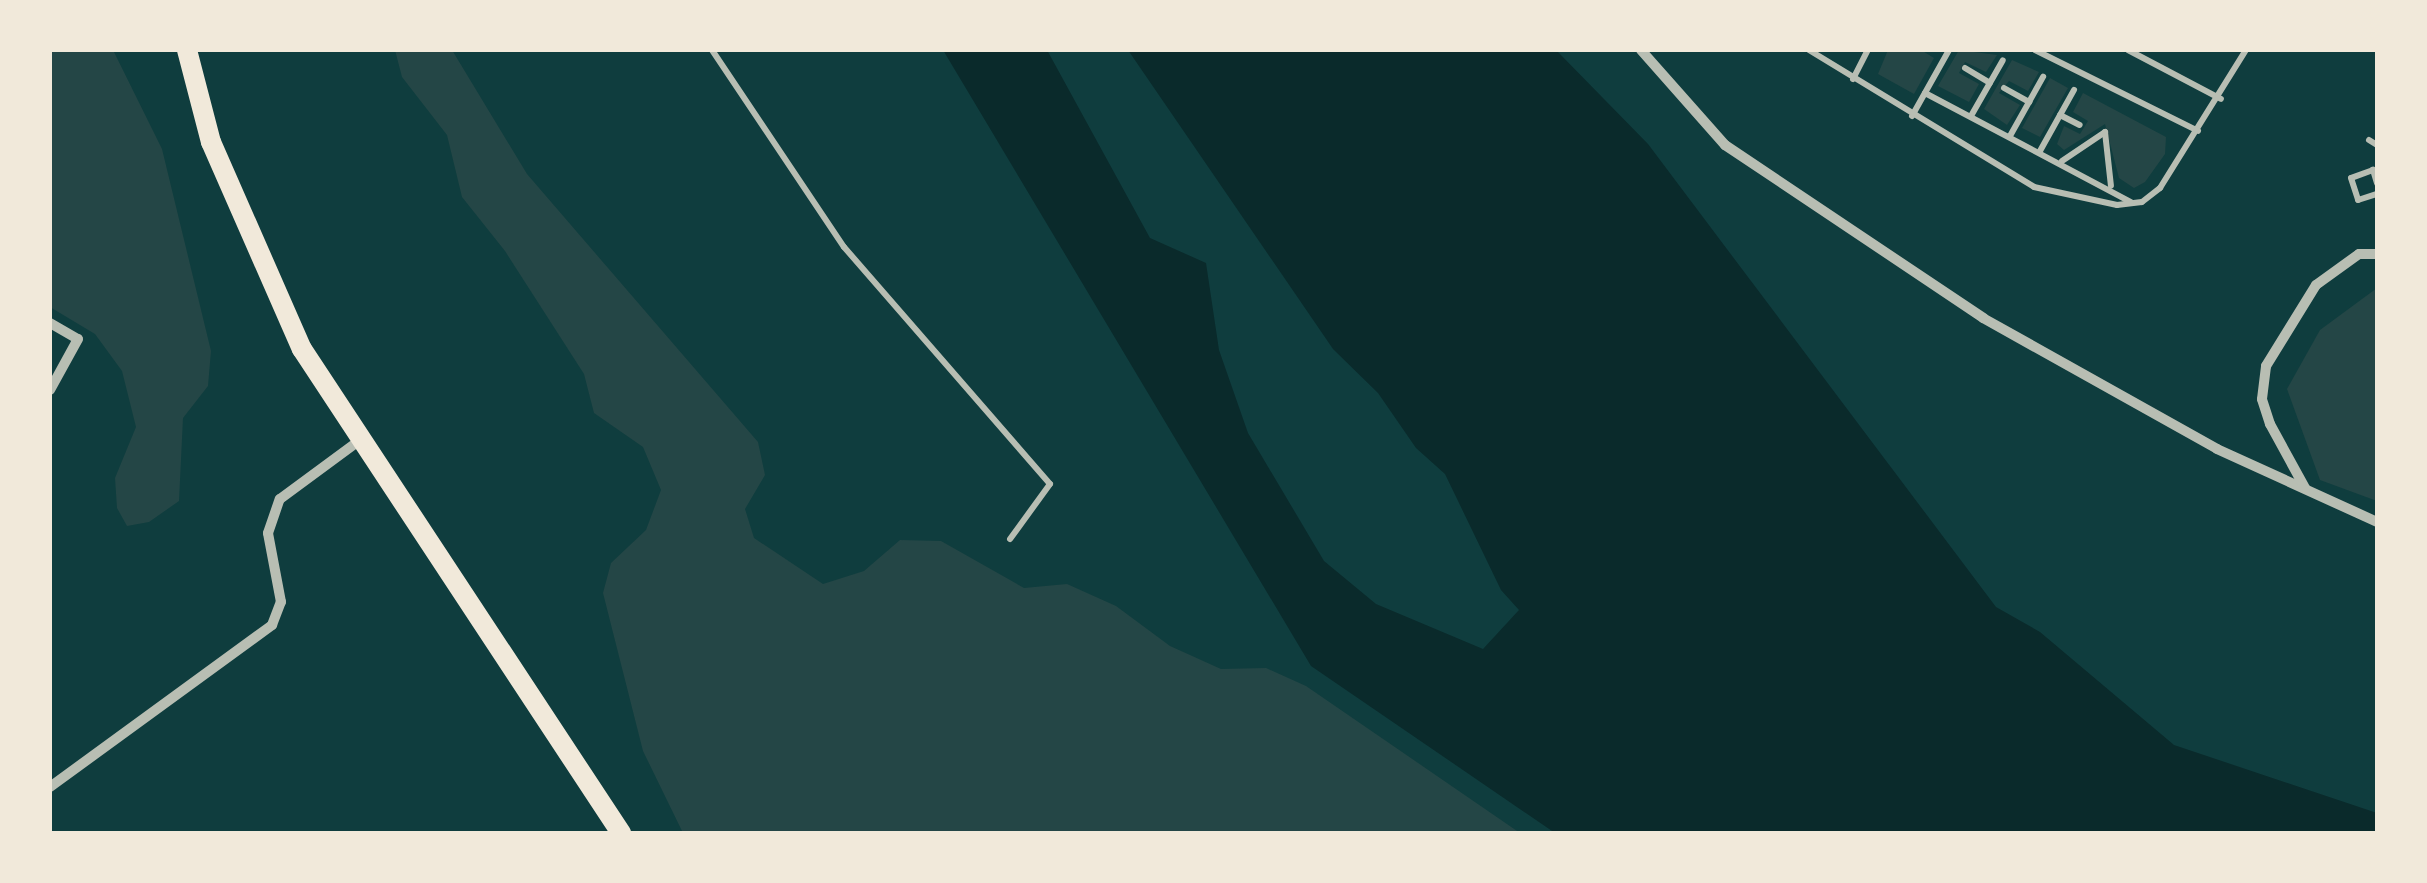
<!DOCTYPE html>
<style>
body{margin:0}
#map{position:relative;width:2427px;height:883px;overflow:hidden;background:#0f3d3e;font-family:"Noto Sans",sans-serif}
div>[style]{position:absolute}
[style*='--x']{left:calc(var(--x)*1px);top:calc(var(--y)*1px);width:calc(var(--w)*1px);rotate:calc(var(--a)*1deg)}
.green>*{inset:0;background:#244646}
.water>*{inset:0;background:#0a2a2b}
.service>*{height:6px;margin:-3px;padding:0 3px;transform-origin:3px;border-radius:3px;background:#b8beb3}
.minor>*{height:10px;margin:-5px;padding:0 5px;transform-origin:5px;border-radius:5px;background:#b8beb3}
.primary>*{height:20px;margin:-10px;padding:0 10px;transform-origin:10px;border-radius:10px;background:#f1e9da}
span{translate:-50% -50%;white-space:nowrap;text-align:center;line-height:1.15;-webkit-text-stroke:8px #f1e9da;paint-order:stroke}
.frame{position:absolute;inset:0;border:52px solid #f1e9da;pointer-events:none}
</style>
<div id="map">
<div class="green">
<i style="clip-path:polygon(50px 50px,113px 50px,162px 149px,211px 351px,208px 386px,183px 418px,179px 501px,149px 522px,127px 526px,117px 508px,115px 478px,136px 427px,122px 371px,95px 334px,50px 307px)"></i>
<i style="clip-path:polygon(395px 50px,452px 50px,527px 174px,758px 442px,765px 475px,745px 509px,754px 538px,823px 584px,864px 571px,900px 540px,941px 541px,1024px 588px,1067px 584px,1116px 606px,1170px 646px,1221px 669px,1266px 668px,1306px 686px,1520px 833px,683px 833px,643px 751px,603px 593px,611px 563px,646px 530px,661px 490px,643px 447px,594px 413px,584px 374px,505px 251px,462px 197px,447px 135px,402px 77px)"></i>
<i style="clip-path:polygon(1888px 50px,1921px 50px,1934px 58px,1914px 94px,1878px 74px)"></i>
<i style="clip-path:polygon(1959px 50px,1997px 55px,1986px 72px,1965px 62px,1959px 73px,1979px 84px,1969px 102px,1938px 86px)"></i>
<i style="clip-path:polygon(2012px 60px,2039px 72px,2028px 91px,2009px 81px,1999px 93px,2020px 105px,2007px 125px,1984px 109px)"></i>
<i style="clip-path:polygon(2050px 78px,2068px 88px,2040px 137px,2022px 128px)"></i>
<i style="clip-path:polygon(2083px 93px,2166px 137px,2165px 154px,2145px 182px,2134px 188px,2119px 178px,2105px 124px,2064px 150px,2057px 144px,2064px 126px,2080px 134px,2088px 121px,2073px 112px)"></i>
<i style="clip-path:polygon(2377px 288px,2377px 501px,2320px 480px,2287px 389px,2320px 330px)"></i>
</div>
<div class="water">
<i style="clip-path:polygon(943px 50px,1047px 50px,1150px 238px,1206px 263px,1219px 350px,1248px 433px,1324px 561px,1376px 604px,1483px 649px,1519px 610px,1501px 590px,1445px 474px,1416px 448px,1378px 393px,1333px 349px,1128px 50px,1556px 50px,1648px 144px,1996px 607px,2040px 632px,2174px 745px,2377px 813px,2377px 833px,1555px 833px,1311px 666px)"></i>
</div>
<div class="service">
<i style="--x:712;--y:50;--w:237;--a:56.2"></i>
<i style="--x:844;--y:247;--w:314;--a:49"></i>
<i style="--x:1050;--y:484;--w:68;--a:126"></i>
<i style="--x:1809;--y:50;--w:263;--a:31.3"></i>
<i style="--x:2034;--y:187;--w:85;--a:12.2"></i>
<i style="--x:2117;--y:205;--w:25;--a:-7"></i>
<i style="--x:2142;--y:202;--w:23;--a:-38"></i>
<i style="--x:2160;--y:188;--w:163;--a:-58.1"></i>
<i style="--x:2035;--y:50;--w:182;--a:26.4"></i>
<i style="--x:2128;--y:50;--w:105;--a:27.8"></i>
<i style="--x:1965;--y:68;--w:29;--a:31"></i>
<i style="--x:1853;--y:79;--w:33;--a:-63"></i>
<i style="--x:2004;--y:88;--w:29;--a:29"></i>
<i style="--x:1925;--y:93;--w:233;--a:27.9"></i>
<i style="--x:2060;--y:115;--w:22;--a:27"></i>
<i style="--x:1912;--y:116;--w:76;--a:-60.7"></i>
<i style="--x:1971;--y:116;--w:64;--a:-60.3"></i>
<i style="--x:2010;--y:136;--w:68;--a:-60.8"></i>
<i style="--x:2369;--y:140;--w:9;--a:32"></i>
<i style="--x:2040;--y:151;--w:70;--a:-60.9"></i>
<i style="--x:2062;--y:161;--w:52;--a:-34"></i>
<i style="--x:2105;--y:132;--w:54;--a:83.7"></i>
<i style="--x:2377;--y:183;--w:14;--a:-107"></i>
<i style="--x:2373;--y:170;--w:23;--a:160"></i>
<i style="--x:2351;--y:178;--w:23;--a:72"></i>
<i style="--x:2358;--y:200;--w:20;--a:-18"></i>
</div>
<div class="minor">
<i style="--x:1641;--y:50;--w:127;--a:48.5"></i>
<i style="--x:1725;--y:145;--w:311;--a:33.8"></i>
<i style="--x:1983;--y:318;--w:268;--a:29.2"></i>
<i style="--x:2217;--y:449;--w:176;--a:24.5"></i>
<i style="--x:50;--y:323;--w:32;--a:30"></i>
<i style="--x:78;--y:339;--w:58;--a:118.8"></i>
<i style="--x:2305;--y:488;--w:73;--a:-118.7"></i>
<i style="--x:2270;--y:424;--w:26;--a:-108"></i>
<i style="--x:2262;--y:399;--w:33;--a:-83"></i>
<i style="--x:2266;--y:366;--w:95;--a:-58.3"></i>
<i style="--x:2316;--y:285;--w:53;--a:-35.8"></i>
<i style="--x:2359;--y:254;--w:18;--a:0"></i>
<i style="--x:50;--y:787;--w:275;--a:-36.1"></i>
<i style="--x:272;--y:625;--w:25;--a:-69"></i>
<i style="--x:281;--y:602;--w:70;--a:-100.7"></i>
<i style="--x:268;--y:533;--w:36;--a:-71"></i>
<i style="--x:280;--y:499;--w:99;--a:-36.4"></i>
</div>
<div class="primary">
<i style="--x:187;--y:50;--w:95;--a:75.4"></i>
<i style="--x:211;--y:142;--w:226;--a:66.3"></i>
<i style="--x:302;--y:349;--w:580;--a:56.61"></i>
</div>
<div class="frame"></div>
</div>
